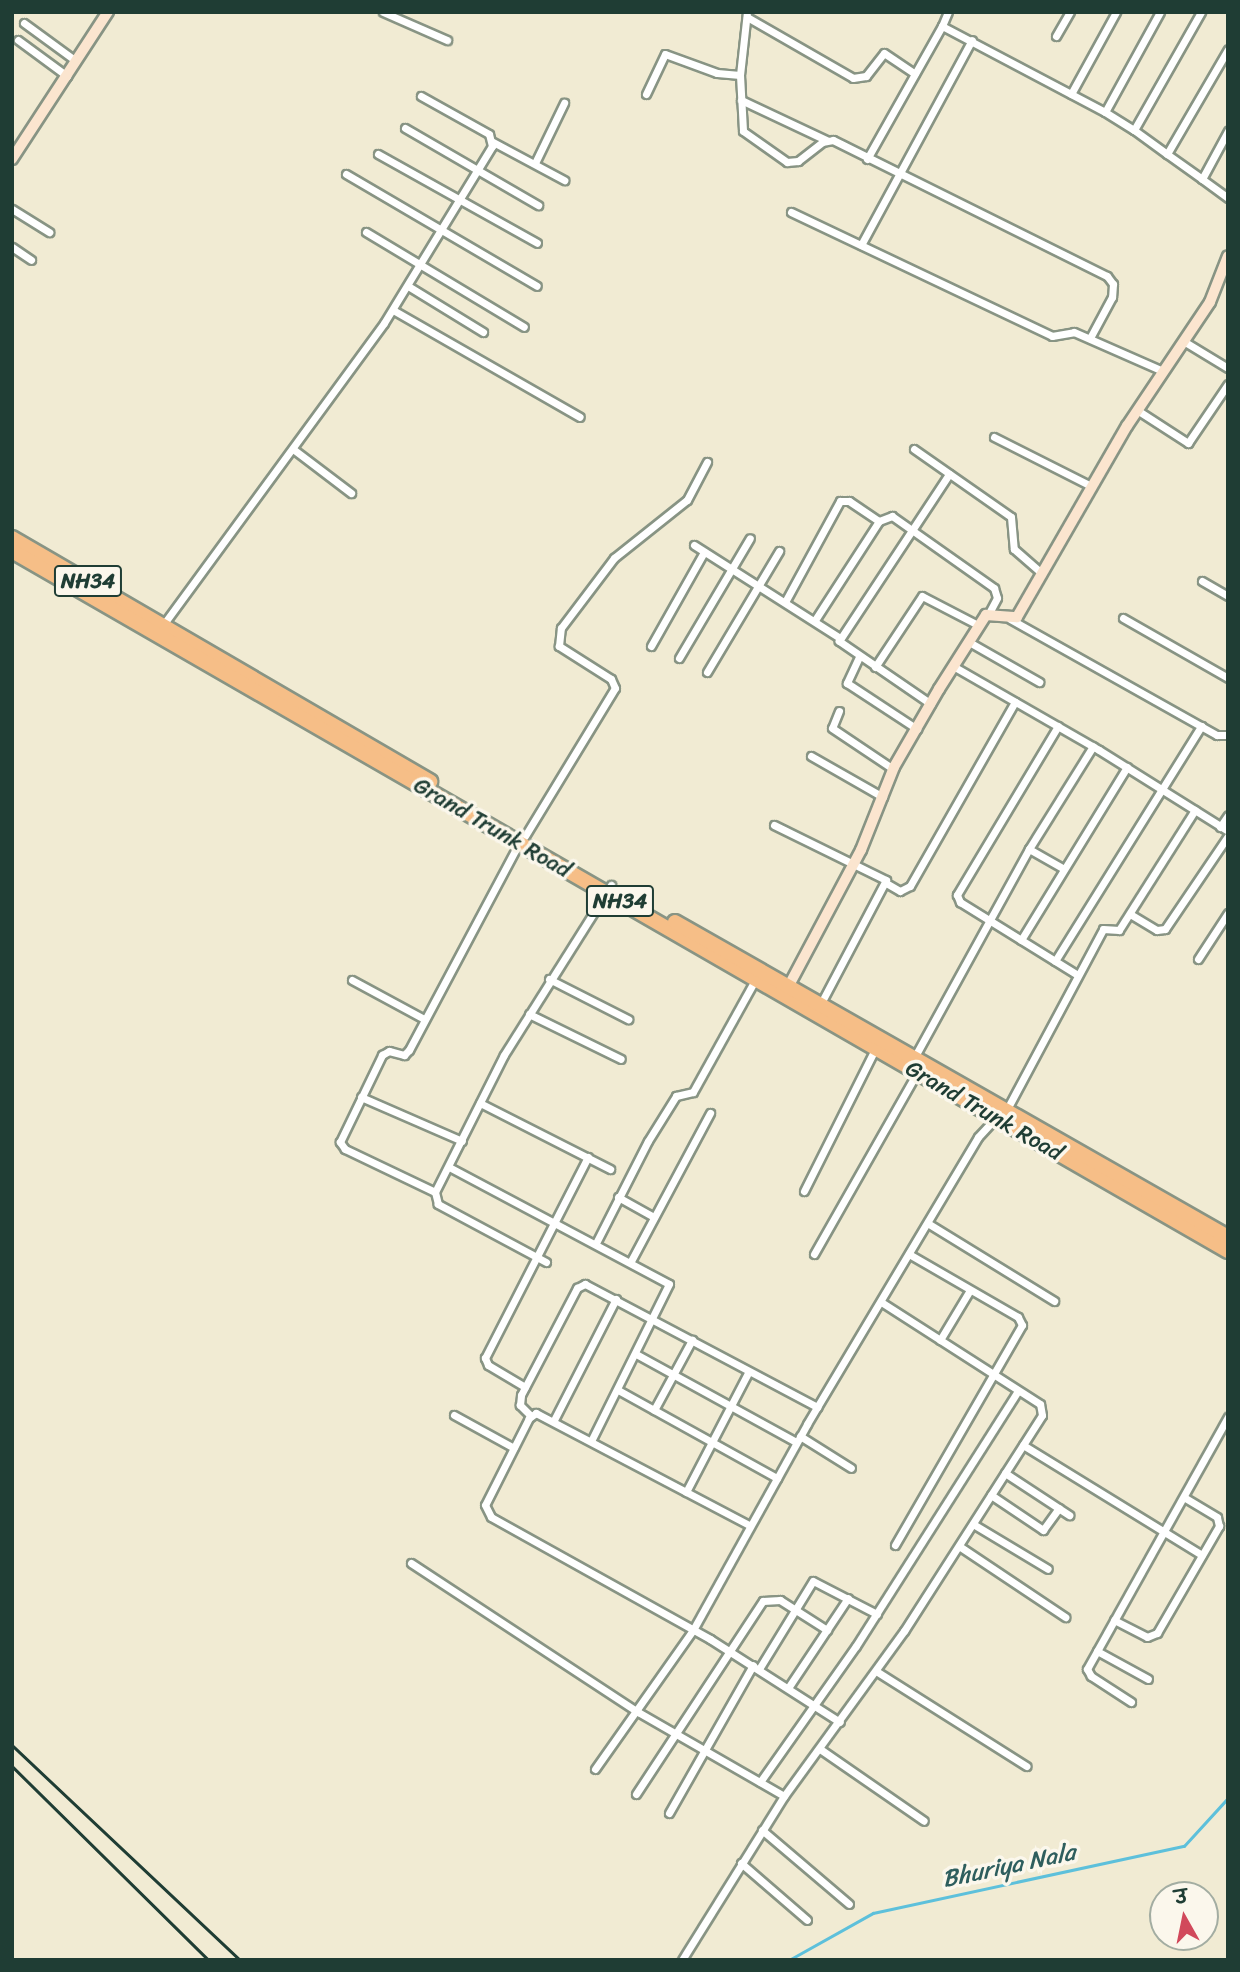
<!DOCTYPE html>
<meta charset="utf-8">
<style>
body{margin:0}
#map{position:relative;width:1240px;height:1972px;overflow:hidden;background:#f1ebd3;font-family:Sriracha,"Playpen Sans Deva",sans-serif}
div>[style]{position:absolute}
[style*='--x']{left:calc(var(--x)*1px);top:calc(var(--y)*1px);width:calc(var(--w)*1px);rotate:calc(var(--a)*1deg)}
.stream>*{height:2.5px;margin:-1.25px;padding:0 1.25px;transform-origin:1.25px;border-radius:1.25px;background:#5dc0db}
.roads{filter:drop-shadow(2px 0 #889484) drop-shadow(-2px 0 #889484) drop-shadow(0 2px #889484) drop-shadow(0 -2px #889484)}
.street>*{height:7px;margin:-3.5px;padding:0 3.5px;transform-origin:3.5px;border-radius:3.5px;background:#fff}
.secondary>*{height:10px;margin:-5px;padding:0 5px;transform-origin:5px;border-radius:5px;background:#fbe5cf}
.highway>*{height:14px;margin:-7px;padding:0 7px;transform-origin:7px;border-radius:7px;background:#f6be87}
.rail>*{height:2.5px;margin:-1.25px;padding:0 1.25px;transform-origin:1.25px;border-radius:1.25px;background:#1f3d34}
span{translate:-50% -50%;white-space:nowrap;text-align:center;line-height:1.15;-webkit-text-stroke:7px #fbf7ec;paint-order:stroke}
.shield-label span{padding:2px 5px;background:#fbf7ec;border:2px solid;border-radius:5px;-webkit-text-stroke-width:0}
.shield-label{font-size:21px;color:#1f3d34;font-weight:700}
.street-label{font-size:23px;color:#1f3d34}
.water-label{font-size:24px;color:#2e5e5e;font-style:italic}
.frame{position:absolute;inset:0;border:14px solid #1f3d34;pointer-events:none}
.north{position:absolute;left:1149px;top:1881px;width:70px;height:70px;box-sizing:border-box;background:#fbf7ec;border:2px solid #a3ada2;border-radius:50%;rotate:351deg;font-size:19px;font-weight:700;line-height:28px;text-align:center;color:#1f3d34}
.north::after{content:'';display:block;margin:auto;width:24px;height:32px;background:#d1495b;clip-path:polygon(50% 0,100% 100%,50% 72%,0 100%)}
</style>
<div id="map">
<div class="stream">
<i style="--x:789;--y:1960;--w:96;--a:-29.2"></i>
<i style="--x:873;--y:1913;--w:318;--a:-12.2"></i>
<i style="--x:1184;--y:1846;--w:65;--a:-47.5"></i>
</div>
<div class="roads">
<div class="street">
<i style="--x:383;--y:12;--w:70;--a:23.6"></i>
<i style="--x:1160;--y:12;--w:114;--a:118.8"></i>
<i style="--x:1105;--y:112;--w:34;--a:32"></i>
<i style="--x:1134;--y:130;--w:136;--a:-60.4"></i>
<i style="--x:747;--y:17;--w:122;--a:29.9"></i>
<i style="--x:853;--y:78;--w:13;--a:-9"></i>
<i style="--x:866;--y:76;--w:29;--a:-52"></i>
<i style="--x:884;--y:53;--w:37;--a:34"></i>
<i style="--x:24;--y:23;--w:64;--a:36.2"></i>
<i style="--x:942;--y:26;--w:15;--a:-67"></i>
<i style="--x:1056;--y:36;--w:28;--a:-60"></i>
<i style="--x:18;--y:40;--w:61;--a:36.3"></i>
<i style="--x:740;--y:75;--w:56;--a:86.9"></i>
<i style="--x:743;--y:131;--w:54;--a:35.2"></i>
<i style="--x:787;--y:162;--w:11;--a:-5"></i>
<i style="--x:798;--y:161;--w:31;--a:-38"></i>
<i style="--x:822;--y:142;--w:11;--a:-10"></i>
<i style="--x:833;--y:140;--w:306;--a:26.4"></i>
<i style="--x:1107;--y:276;--w:10;--a:53"></i>
<i style="--x:1113;--y:284;--w:13;--a:94"></i>
<i style="--x:1112;--y:297;--w:47;--a:118.2"></i>
<i style="--x:646;--y:94;--w:44;--a:-64.6"></i>
<i style="--x:665;--y:54;--w:55;--a:20.1"></i>
<i style="--x:717;--y:73;--w:23;--a:5"></i>
<i style="--x:740;--y:75;--w:63;--a:-83.7"></i>
<i style="--x:1071;--y:94;--w:94;--a:-61.2"></i>
<i style="--x:741;--y:100;--w:94;--a:25.2"></i>
<i style="--x:405;--y:128;--w:154;--a:30.1"></i>
<i style="--x:1134;--y:130;--w:41;--a:36"></i>
<i style="--x:1167;--y:154;--w:121;--a:-59.8"></i>
<i style="--x:493;--y:142;--w:81;--a:28.2"></i>
<i style="--x:378;--y:154;--w:182;--a:29.2"></i>
<i style="--x:1167;--y:154;--w:43;--a:35.5"></i>
<i style="--x:1202;--y:179;--w:55;--a:-61.6"></i>
<i style="--x:867;--y:159;--w:153;--a:-60.6"></i>
<i style="--x:942;--y:26;--w:184;--a:27.8"></i>
<i style="--x:535;--y:163;--w:67;--a:-64.2"></i>
<i style="--x:346;--y:174;--w:221;--a:30.4"></i>
<i style="--x:1202;--y:179;--w:32;--a:36"></i>
<i style="--x:12;--y:209;--w:44;--a:31.9"></i>
<i style="--x:791;--y:212;--w:289;--a:25.4"></i>
<i style="--x:1052;--y:336;--w:22;--a:-10"></i>
<i style="--x:1074;--y:332;--w:97;--a:23.7"></i>
<i style="--x:366;--y:232;--w:184;--a:31"></i>
<i style="--x:861;--y:245;--w:233;--a:-61.6"></i>
<i style="--x:12;--y:247;--w:23;--a:34"></i>
<i style="--x:408;--y:286;--w:88;--a:31.5"></i>
<i style="--x:393;--y:310;--w:215;--a:29.8"></i>
<i style="--x:1185;--y:342;--w:50;--a:31.2"></i>
<i style="--x:1137;--y:410;--w:61;--a:32.9"></i>
<i style="--x:1188;--y:443;--w:71;--a:-55.9"></i>
<i style="--x:994;--y:437;--w:109;--a:26.8"></i>
<i style="--x:293;--y:449;--w:73;--a:37.2"></i>
<i style="--x:914;--y:449;--w:118;--a:35"></i>
<i style="--x:1011;--y:517;--w:32;--a:85"></i>
<i style="--x:1014;--y:549;--w:37;--a:41"></i>
<i style="--x:694;--y:545;--w:173;--a:32.5"></i>
<i style="--x:1202;--y:581;--w:30;--a:30"></i>
<i style="--x:785;--y:602;--w:115;--a:-61.4"></i>
<i style="--x:840;--y:501;--w:9;--a:0"></i>
<i style="--x:849;--y:501;--w:36;--a:34"></i>
<i style="--x:1123;--y:618;--w:121;--a:29.7"></i>
<i style="--x:1010;--y:619;--w:237;--a:29.3"></i>
<i style="--x:1217;--y:735;--w:11;--a:0"></i>
<i style="--x:815;--y:620;--w:118;--a:-57.1"></i>
<i style="--x:879;--y:521;--w:14;--a:-21"></i>
<i style="--x:892;--y:516;--w:125;--a:35.2"></i>
<i style="--x:994;--y:588;--w:10;--a:73"></i>
<i style="--x:997;--y:598;--w:17;--a:118"></i>
<i style="--x:163;--y:625;--w:374;--a:-53.8"></i>
<i style="--x:384;--y:323;--w:207;--a:-58.6"></i>
<i style="--x:492;--y:146;--w:12;--a:-104"></i>
<i style="--x:489;--y:134;--w:78;--a:-150.8"></i>
<i style="--x:969;--y:642;--w:81;--a:29.7"></i>
<i style="--x:651;--y:646;--w:108;--a:-60.6"></i>
<i style="--x:859;--y:657;--w:29;--a:115"></i>
<i style="--x:847;--y:683;--w:84;--a:33.3"></i>
<i style="--x:679;--y:658;--w:139;--a:-59.4"></i>
<i style="--x:953;--y:666;--w:168;--a:29.9"></i>
<i style="--x:1099;--y:750;--w:152;--a:32.1"></i>
<i style="--x:875;--y:667;--w:85;--a:-56.5"></i>
<i style="--x:922;--y:596;--w:63;--a:27.4"></i>
<i style="--x:707;--y:672;--w:141;--a:-59.2"></i>
<i style="--x:931;--y:704;--w:112;--a:-145.6"></i>
<i style="--x:839;--y:641;--w:200;--a:-56.6"></i>
<i style="--x:839;--y:711;--w:18;--a:112"></i>
<i style="--x:832;--y:728;--w:73;--a:33.9"></i>
<i style="--x:1058;--y:726;--w:197;--a:120.9"></i>
<i style="--x:957;--y:895;--w:8;--a:67"></i>
<i style="--x:960;--y:902;--w:137;--a:31.8"></i>
<i style="--x:811;--y:756;--w:83;--a:29.7"></i>
<i style="--x:774;--y:825;--w:125;--a:26.2"></i>
<i style="--x:886;--y:880;--w:141;--a:117.8"></i>
<i style="--x:1220;--y:827;--w:14;--a:-56"></i>
<i style="--x:525;--y:836;--w:173;--a:-58.7"></i>
<i style="--x:615;--y:688;--w:10;--a:-114"></i>
<i style="--x:611;--y:679;--w:62;--a:-147.6"></i>
<i style="--x:559;--y:646;--w:18;--a:-84"></i>
<i style="--x:561;--y:628;--w:88;--a:-52.9"></i>
<i style="--x:614;--y:558;--w:93;--a:-38.5"></i>
<i style="--x:687;--y:500;--w:43;--a:-62.2"></i>
<i style="--x:1029;--y:849;--w:40;--a:29.7"></i>
<i style="--x:886;--y:883;--w:16;--a:30"></i>
<i style="--x:900;--y:891;--w:11;--a:-27"></i>
<i style="--x:910;--y:886;--w:212;--a:-60.3"></i>
<i style="--x:1130;--y:914;--w:31;--a:31"></i>
<i style="--x:1157;--y:930;--w:8;--a:-7"></i>
<i style="--x:1165;--y:929;--w:112;--a:-55.9"></i>
<i style="--x:1021;--y:940;--w:203;--a:-58.5"></i>
<i style="--x:1198;--y:959;--w:55;--a:-56.9"></i>
<i style="--x:1055;--y:961;--w:277;--a:-58.1"></i>
<i style="--x:549;--y:979;--w:89;--a:26.9"></i>
<i style="--x:352;--y:980;--w:82;--a:28.4"></i>
<i style="--x:529;--y:1014;--w:102;--a:26.1"></i>
<i style="--x:914;--y:1058;--w:239;--a:-61.2"></i>
<i style="--x:1029;--y:849;--w:121;--a:-58.1"></i>
<i style="--x:361;--y:1097;--w:110;--a:23.5"></i>
<i style="--x:480;--y:1103;--w:146;--a:26.9"></i>
<i style="--x:1006;--y:1111;--w:206;--a:-61.9"></i>
<i style="--x:1103;--y:929;--w:16;--a:4"></i>
<i style="--x:1119;--y:930;--w:142;--a:-57.7"></i>
<i style="--x:449;--y:1167;--w:249;--a:28"></i>
<i style="--x:669;--y:1284;--w:175;--a:116.4"></i>
<i style="--x:804;--y:1191;--w:159;--a:-63.4"></i>
<i style="--x:435;--y:1192;--w:100;--a:-154.5"></i>
<i style="--x:345;--y:1149;--w:9;--a:-126"></i>
<i style="--x:340;--y:1142;--w:97;--a:-64.2"></i>
<i style="--x:382;--y:1055;--w:8;--a:-30"></i>
<i style="--x:389;--y:1051;--w:16;--a:15"></i>
<i style="--x:404;--y:1055;--w:7;--a:-45"></i>
<i style="--x:409;--y:1050;--w:234;--a:-62"></i>
<i style="--x:618;--y:1197;--w:41;--a:29.1"></i>
<i style="--x:929;--y:1224;--w:147;--a:31.6"></i>
<i style="--x:596;--y:1243;--w:114;--a:-63"></i>
<i style="--x:648;--y:1141;--w:53;--a:-58.1"></i>
<i style="--x:676;--y:1096;--w:17;--a:-13"></i>
<i style="--x:693;--y:1092;--w:128;--a:-61"></i>
<i style="--x:814;--y:1254;--w:208;--a:-60.4"></i>
<i style="--x:631;--y:1261;--w:168;--a:-61.9"></i>
<i style="--x:546;--y:1262;--w:123;--a:-151.8"></i>
<i style="--x:438;--y:1204;--w:12;--a:-104"></i>
<i style="--x:435;--y:1192;--w:153;--a:-63.3"></i>
<i style="--x:504;--y:1055;--w:201;--a:-57.8"></i>
<i style="--x:940;--y:1340;--w:58;--a:-59"></i>
<i style="--x:636;--y:1354;--w:183;--a:28.8"></i>
<i style="--x:525;--y:1387;--w:43;--a:-149.3"></i>
<i style="--x:488;--y:1365;--w:8;--a:-113"></i>
<i style="--x:485;--y:1358;--w:226;--a:-62.9"></i>
<i style="--x:618;--y:1390;--w:182;--a:29"></i>
<i style="--x:654;--y:1410;--w:80;--a:-61.5"></i>
<i style="--x:454;--y:1415;--w:68;--a:28.8"></i>
<i style="--x:531;--y:1416;--w:16;--a:-135"></i>
<i style="--x:520;--y:1405;--w:10;--a:-84"></i>
<i style="--x:521;--y:1395;--w:121;--a:-62.4"></i>
<i style="--x:577;--y:1288;--w:9;--a:-27"></i>
<i style="--x:585;--y:1284;--w:263;--a:27.9"></i>
<i style="--x:554;--y:1420;--w:136;--a:-62.9"></i>
<i style="--x:800;--y:1436;--w:60;--a:32.1"></i>
<i style="--x:1023;--y:1445;--w:210;--a:31.6"></i>
<i style="--x:1005;--y:1473;--w:77;--a:33.3"></i>
<i style="--x:686;--y:1492;--w:136;--a:-62.5"></i>
<i style="--x:991;--y:1495;--w:63;--a:33.9"></i>
<i style="--x:1043;--y:1530;--w:27;--a:-54"></i>
<i style="--x:973;--y:1524;--w:87;--a:31"></i>
<i style="--x:749;--y:1525;--w:241;--a:-152.3"></i>
<i style="--x:536;--y:1413;--w:9;--a:144"></i>
<i style="--x:529;--y:1418;--w:97;--a:116.8"></i>
<i style="--x:485;--y:1505;--w:13;--a:63"></i>
<i style="--x:491;--y:1517;--w:251;--a:29.1"></i>
<i style="--x:710;--y:1639;--w:154;--a:32.6"></i>
<i style="--x:895;--y:1545;--w:254;--a:-60"></i>
<i style="--x:1022;--y:1325;--w:9;--a:-117"></i>
<i style="--x:1018;--y:1317;--w:126;--a:-150"></i>
<i style="--x:959;--y:1546;--w:128;--a:33.8"></i>
<i style="--x:411;--y:1563;--w:272;--a:33.3"></i>
<i style="--x:638;--y:1712;--w:168;--a:29.9"></i>
<i style="--x:1114;--y:1620;--w:37;--a:27"></i>
<i style="--x:1147;--y:1637;--w:11;--a:-22"></i>
<i style="--x:1157;--y:1633;--w:124;--a:-59.9"></i>
<i style="--x:1219;--y:1526;--w:9;--a:-103"></i>
<i style="--x:1217;--y:1517;--w:37;--a:-149"></i>
<i style="--x:1097;--y:1651;--w:58;--a:28.8"></i>
<i style="--x:759;--y:1669;--w:103;--a:-58.5"></i>
<i style="--x:813;--y:1581;--w:72;--a:27.3"></i>
<i style="--x:876;--y:1671;--w:178;--a:32.3"></i>
<i style="--x:788;--y:1688;--w:108;--a:-56.3"></i>
<i style="--x:1131;--y:1702;--w:48;--a:-147"></i>
<i style="--x:1091;--y:1676;--w:8;--a:-120"></i>
<i style="--x:1087;--y:1669;--w:289;--a:-60.8"></i>
<i style="--x:820;--y:1749;--w:126;--a:34.7"></i>
<i style="--x:595;--y:1769;--w:170;--a:-54.8"></i>
<i style="--x:693;--y:1630;--w:235;--a:-61"></i>
<i style="--x:807;--y:1424;--w:334;--a:-59.2"></i>
<i style="--x:978;--y:1137;--w:26;--a:-47"></i>
<i style="--x:760;--y:1782;--w:166;--a:-54.8"></i>
<i style="--x:856;--y:1646;--w:302;--a:-57.6"></i>
<i style="--x:636;--y:1794;--w:231;--a:-56.7"></i>
<i style="--x:763;--y:1601;--w:17;--a:-3"></i>
<i style="--x:780;--y:1600;--w:56;--a:32.6"></i>
<i style="--x:669;--y:1813;--w:170;--a:-60.4"></i>
<i style="--x:762;--y:1830;--w:114;--a:40.4"></i>
<i style="--x:741;--y:1863;--w:87;--a:40.8"></i>
<i style="--x:682;--y:1960;--w:193;--a:-58.1"></i>
<i style="--x:784;--y:1796;--w:204;--a:-54"></i>
<i style="--x:904;--y:1631;--w:256;--a:-57.4"></i>
<i style="--x:1042;--y:1415;--w:11;--a:-100"></i>
<i style="--x:1040;--y:1404;--w:189;--a:-147.3"></i>
</div>
<div class="secondary">
<i style="--x:12;--y:159;--w:176;--a:-56.9"></i>
<i style="--x:786;--y:991;--w:160;--a:-62"></i>
<i style="--x:861;--y:850;--w:89;--a:-68.3"></i>
<i style="--x:894;--y:767;--w:90;--a:-60"></i>
<i style="--x:939;--y:689;--w:88;--a:-57.6"></i>
<i style="--x:986;--y:615;--w:31;--a:4"></i>
<i style="--x:1017;--y:617;--w:220;--a:-60.1"></i>
<i style="--x:1127;--y:426;--w:149;--a:-56.2"></i>
<i style="--x:1210;--y:302;--w:49;--a:-68.6"></i>
</div>
<div class="highway">
<i style="--x:12;--y:538;--w:484;--a:30.2"></i>
<i style="--x:12;--y:551;--w:1403;--a:29.93"></i>
<i style="--x:675;--y:922;--w:636;--a:29.67"></i>
</div>
</div>
<div class="rail">
<i style="--x:12;--y:1745;--w:313;--a:43.3"></i>
<i style="--x:12;--y:1766;--w:276;--a:44.6"></i>
</div>
<div class="shield-label">
<span style="left:88px;top:581px">NH34</span>
<span style="left:620px;top:901px">NH34</span>
</div>
<div class="street-label">
<span style="left:492px;top:828px;rotate:30deg">Grand Trunk Road</span>
<span style="left:984px;top:1111px;rotate:30deg">Grand Trunk Road</span>
</div>
<div class="water-label">
<span style="left:1009px;top:1866px;rotate:-12deg">Bhuriya Nala</span>
</div>
<div class="frame"></div>
<div class="north">उ</div>
</div>
